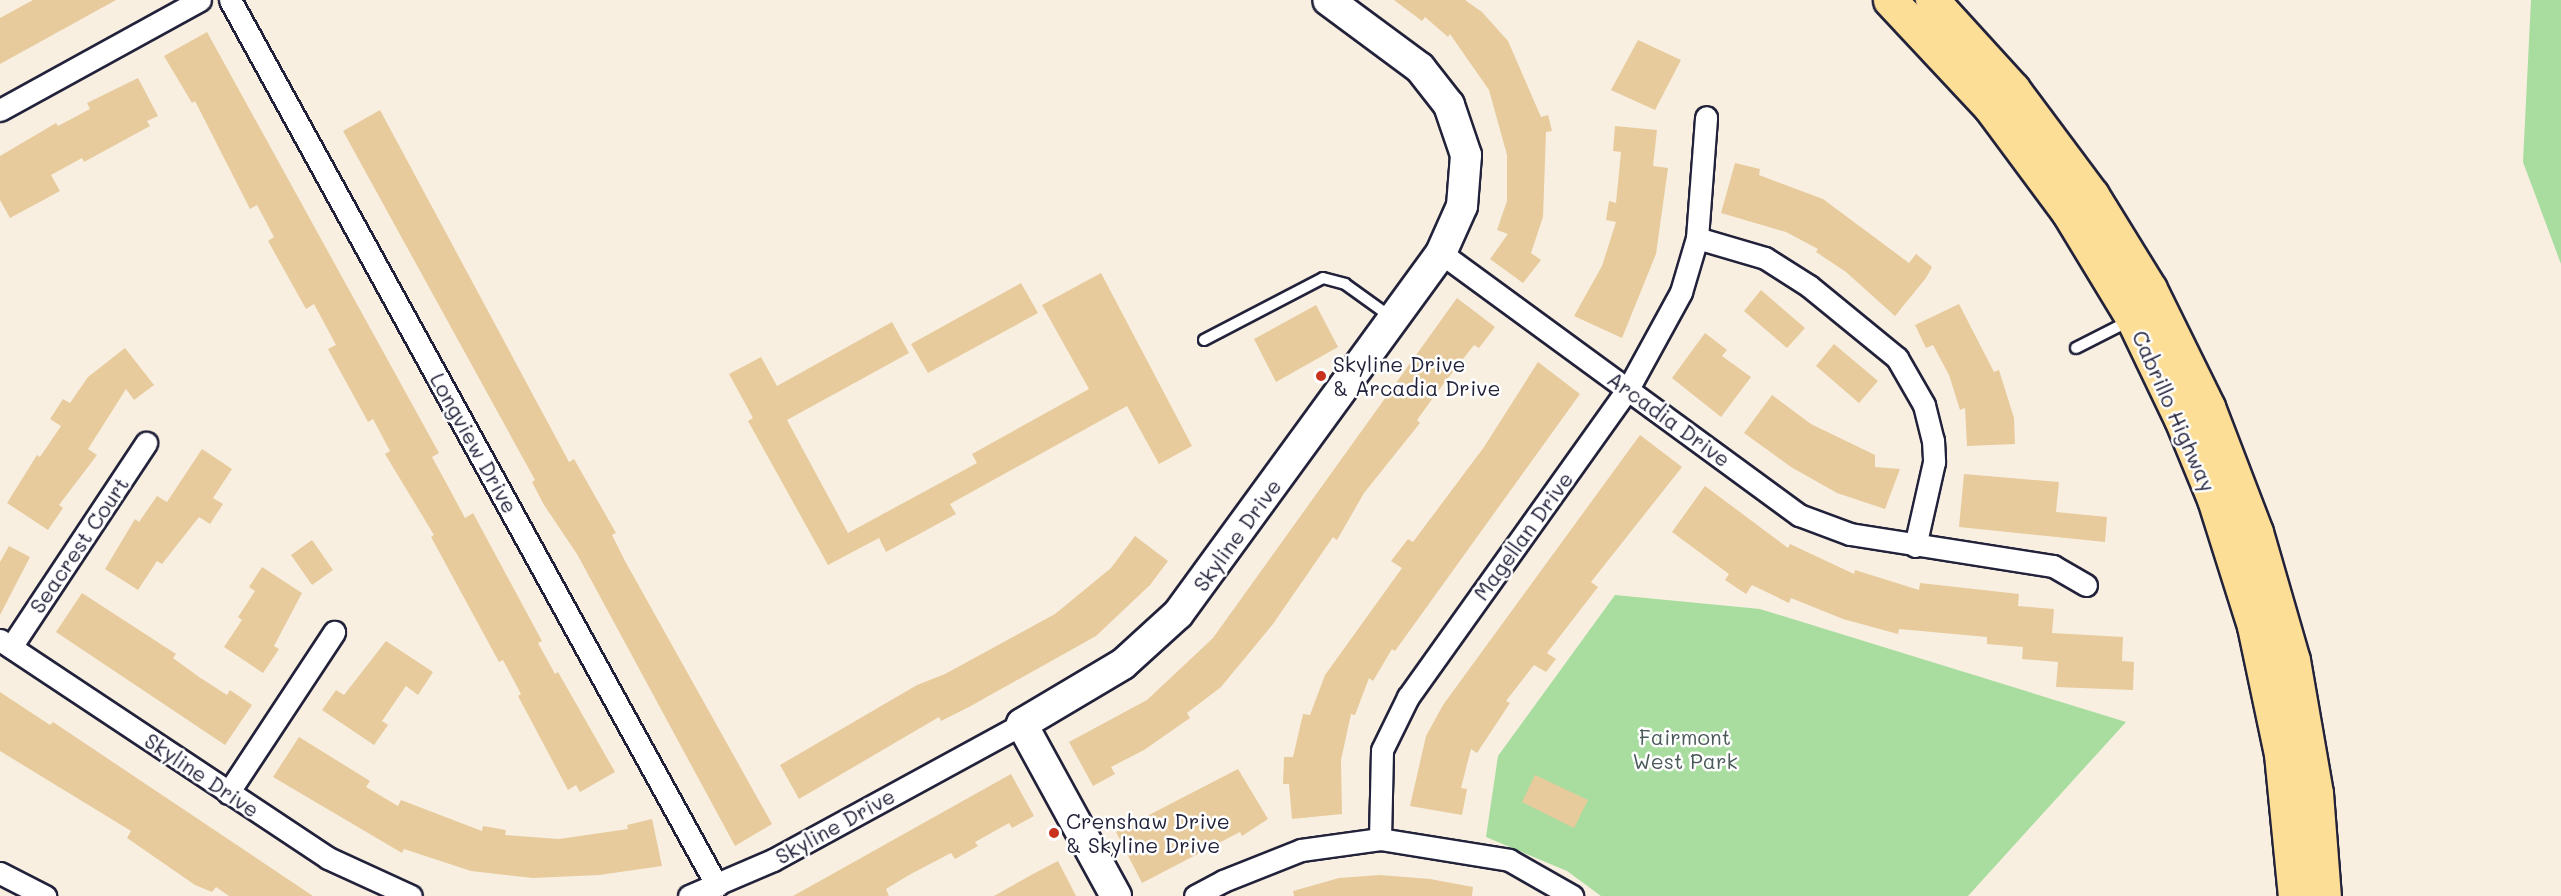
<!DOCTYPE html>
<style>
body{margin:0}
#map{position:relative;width:2561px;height:896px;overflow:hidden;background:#f8efe1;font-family:Mali,sans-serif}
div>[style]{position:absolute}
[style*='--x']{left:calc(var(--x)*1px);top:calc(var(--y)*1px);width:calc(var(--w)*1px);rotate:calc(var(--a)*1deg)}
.green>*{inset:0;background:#a8dd9f}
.building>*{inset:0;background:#e7cb9c}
.roads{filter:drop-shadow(2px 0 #22223b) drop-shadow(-2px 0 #22223b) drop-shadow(0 2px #22223b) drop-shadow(0 -2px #22223b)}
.lane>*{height:10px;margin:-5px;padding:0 5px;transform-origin:5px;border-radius:5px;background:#fff}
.street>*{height:21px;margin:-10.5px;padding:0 10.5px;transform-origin:10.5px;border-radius:10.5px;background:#fff}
.secondary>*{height:30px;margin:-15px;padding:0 15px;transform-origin:15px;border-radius:15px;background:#fff}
.highway>*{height:33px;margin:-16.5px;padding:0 16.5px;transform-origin:16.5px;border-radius:16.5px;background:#fdde96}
.dots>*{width:16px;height:16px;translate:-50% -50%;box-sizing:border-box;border:3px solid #fff;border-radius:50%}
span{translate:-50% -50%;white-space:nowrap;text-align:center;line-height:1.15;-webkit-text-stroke:5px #fff;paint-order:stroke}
.poi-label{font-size:21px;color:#22223b}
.left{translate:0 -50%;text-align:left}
.street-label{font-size:21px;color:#22223b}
.park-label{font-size:21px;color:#4a5a59}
</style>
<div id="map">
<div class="green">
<i style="clip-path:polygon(2531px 0,2561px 0,2561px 264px,2523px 162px)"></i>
<i style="clip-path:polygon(1615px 595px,1760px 609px,2126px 722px,1968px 896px,1601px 896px,1567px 871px,1486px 837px,1498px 756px)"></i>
</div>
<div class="building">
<i style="clip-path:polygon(33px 0,116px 0,0 64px,0 18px)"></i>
<i style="clip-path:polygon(1394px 0,1465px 0,1482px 12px,1508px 41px,1541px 117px,1548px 115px,1552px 131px,1546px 132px,1543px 217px,1531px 253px,1541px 260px,1523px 283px,1490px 259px,1508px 234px,1497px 230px,1507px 201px,1507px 155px,1489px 90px,1450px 34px,1448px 37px,1425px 17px,1422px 21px)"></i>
<i style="clip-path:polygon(207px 32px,439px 453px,432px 457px,450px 490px,465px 518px,473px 513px,542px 641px,538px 643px,555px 674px,558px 672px,615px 772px,580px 792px,576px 785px,568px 790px,518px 696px,521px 694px,503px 660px,499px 662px,431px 537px,434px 535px,385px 454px,390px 451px,373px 419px,368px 422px,328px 349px,336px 345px,314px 304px,306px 309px,268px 241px,274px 237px,257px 205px,250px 209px,195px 101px,192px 103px,164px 56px)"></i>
<i style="clip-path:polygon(1638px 40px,1681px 60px,1655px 110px,1611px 90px)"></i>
<i style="clip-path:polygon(138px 78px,158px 116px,147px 121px,150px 126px,84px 162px,82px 158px,51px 175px,60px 191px,10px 218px,0 200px,0 156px,56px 123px,58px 126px,90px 109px,87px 103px)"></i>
<i style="clip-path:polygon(380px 110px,569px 462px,574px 459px,616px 533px,612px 535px,625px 561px,772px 824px,735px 846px,577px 554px,544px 505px,532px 482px,535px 480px,343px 131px)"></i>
<i style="clip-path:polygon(1615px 126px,1657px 130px,1653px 166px,1668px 168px,1656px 254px,1622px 338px,1574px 316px,1602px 266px,1616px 222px,1606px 220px,1609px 201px,1616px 203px,1621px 152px,1613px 151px)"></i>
<i style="clip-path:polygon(1735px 163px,1760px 169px,1759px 175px,1823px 199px,1909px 263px,1916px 254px,1932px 267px,1926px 278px,1895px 316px,1846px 272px,1816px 252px,1818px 249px,1786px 232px,1721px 213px)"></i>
<i style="clip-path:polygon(1101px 273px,1192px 446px,1159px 464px,1127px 406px,950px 504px,956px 514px,886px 552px,879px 538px,828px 565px,748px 421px,753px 418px,729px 374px,761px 357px,777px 386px,892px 322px,909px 353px,787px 420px,848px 533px,977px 463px,972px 454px,1089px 389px,1042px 305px)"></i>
<i style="clip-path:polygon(1021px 283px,1038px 313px,928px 373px,911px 344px)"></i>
<i style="clip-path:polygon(1761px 290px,1805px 328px,1787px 348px,1744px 311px)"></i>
<i style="clip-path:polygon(1457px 298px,1495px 327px,1479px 348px,1474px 345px,1438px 391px,1417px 420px,1420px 423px,1364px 493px,1337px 540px,1333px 537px,1273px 624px,1221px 687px,1187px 713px,1190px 718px,1144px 750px,1111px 767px,1115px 774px,1093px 786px,1069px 742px,1147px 700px,1213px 638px)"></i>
<i style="clip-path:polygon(1959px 304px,1994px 372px,1999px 370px,2014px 418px,2015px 444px,1967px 446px,1965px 408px,1960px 410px,1949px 375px,1933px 345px,1926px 348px,1915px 325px)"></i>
<i style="clip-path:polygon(1316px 305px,1338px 347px,1276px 382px,1254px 339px)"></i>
<i style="clip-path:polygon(1705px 333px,1727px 350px,1722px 356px,1751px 377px,1721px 417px,1672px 378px)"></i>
<i style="clip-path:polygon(1834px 344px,1878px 381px,1859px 403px,1816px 366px)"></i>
<i style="clip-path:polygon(125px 348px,154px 385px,134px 400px,126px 389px,88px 449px,97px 455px,59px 505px,63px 508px,48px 530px,7px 503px,37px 455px,40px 457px,61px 426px,50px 419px,63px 399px,70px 403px,88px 377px)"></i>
<i style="clip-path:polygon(1538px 362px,1580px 394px,1395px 651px,1392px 649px,1373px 681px,1369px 678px,1355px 715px,1351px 714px,1341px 760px,1342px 814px,1292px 819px,1289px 784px,1283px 784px,1284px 757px,1293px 757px,1303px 714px,1310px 715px,1325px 675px,1402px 568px,1391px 561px,1408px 539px,1413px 542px,1484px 447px)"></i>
<i style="clip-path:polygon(1772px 395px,1811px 424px,1875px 455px,1875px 467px,1900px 469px,1885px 509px,1837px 493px,1791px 467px,1744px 433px)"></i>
<i style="clip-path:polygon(1640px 435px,1682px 467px,1591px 582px,1598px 587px,1547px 653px,1556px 659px,1546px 672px,1534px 665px,1506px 701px,1510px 703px,1477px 753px,1471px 749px,1461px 788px,1467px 789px,1462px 815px,1410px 806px,1426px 736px,1443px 705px)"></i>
<i style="clip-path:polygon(202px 449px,232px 469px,213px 498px,223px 504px,210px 524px,199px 517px,162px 564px,157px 561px,138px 590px,105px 569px,135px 519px,139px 522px,157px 496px,167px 502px)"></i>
<i style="clip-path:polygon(1964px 474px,2059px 482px,2056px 512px,2107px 517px,2105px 542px,1959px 527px)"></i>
<i style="clip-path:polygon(1705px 486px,1788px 548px,1790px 544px,1854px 574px,1855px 570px,1919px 590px,1920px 583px,2019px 594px,2018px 606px,2054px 609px,2052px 633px,2123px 637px,2122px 661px,2134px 662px,2133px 690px,2056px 687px,2058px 662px,2022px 659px,2023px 647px,1987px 644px,1987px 637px,1899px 629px,1898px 634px,1843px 619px,1791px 598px,1789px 603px,1752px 585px,1746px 594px,1725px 580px,1729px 574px,1672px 532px)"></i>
<i style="clip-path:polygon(1135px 536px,1168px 561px,1150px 585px,1096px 636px,969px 707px,941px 721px,939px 717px,799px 799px,780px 765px,917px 685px,945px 674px,1055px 614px,1111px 568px)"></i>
<i style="clip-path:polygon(312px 540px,333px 570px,312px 585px,291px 555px)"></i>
<i style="clip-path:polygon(9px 546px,30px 557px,0 615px,0 562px)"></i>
<i style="clip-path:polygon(262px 567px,302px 593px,274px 646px,279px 649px,263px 673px,224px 647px,242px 620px,238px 617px,255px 591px,249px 587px)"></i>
<i style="clip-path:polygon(82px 593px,176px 654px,173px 658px,199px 677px,227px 695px,230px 690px,252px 705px,225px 745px,56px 632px)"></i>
<i style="clip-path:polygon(386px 641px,433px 672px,418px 695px,406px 686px,382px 721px,388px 725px,374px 745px,322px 710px,336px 690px,344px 695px)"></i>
<i style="clip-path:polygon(0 692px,50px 725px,53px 722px,313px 896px,229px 896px,216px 887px,212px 892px,195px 885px,127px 838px,131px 831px,0 751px)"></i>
<i style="clip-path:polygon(299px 737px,370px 781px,366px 787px,398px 806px,401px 800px,482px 831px,483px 826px,506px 830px,505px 835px,559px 839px,628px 829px,627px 825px,652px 819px,662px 866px,599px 875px,533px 878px,471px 871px,404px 849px,402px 853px,273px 777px)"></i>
<i style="clip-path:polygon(1238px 769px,1268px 819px,1242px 836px,1240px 832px,1142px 883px,1116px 832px)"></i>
<i style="clip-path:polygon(1011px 774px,1034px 816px,1012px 828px,1009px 823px,975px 842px,978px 846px,955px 859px,951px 853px,909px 875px,886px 889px,889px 896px,793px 896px)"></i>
<i style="clip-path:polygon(1535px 775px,1588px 800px,1574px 828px,1522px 802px)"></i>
<i style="clip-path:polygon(1058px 861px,1076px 896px,994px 896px,1033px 874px)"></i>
<i style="clip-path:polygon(1380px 875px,1430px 879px,1473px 887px,1472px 896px,1294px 896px,1293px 891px,1339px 878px)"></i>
</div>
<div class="roads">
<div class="lane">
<i style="--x:1204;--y:340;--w:134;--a:-27.5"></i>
<i style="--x:1323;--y:278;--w:23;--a:15"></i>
<i style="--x:1345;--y:284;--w:57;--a:35.7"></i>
<i style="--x:2076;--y:348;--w:59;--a:-27"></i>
</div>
<div class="street">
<i style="--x:230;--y:0;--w:1011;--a:61.2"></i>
<i style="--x:0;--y:110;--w:228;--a:-28.8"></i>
<i style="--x:1697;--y:238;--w:71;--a:16.4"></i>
<i style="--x:1765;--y:258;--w:52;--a:32.5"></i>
<i style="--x:1809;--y:286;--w:114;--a:39.3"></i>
<i style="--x:1897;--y:358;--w:54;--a:60.1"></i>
<i style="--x:1924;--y:405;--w:36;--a:76"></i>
<i style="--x:1933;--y:440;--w:22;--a:87"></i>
<i style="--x:1934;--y:462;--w:86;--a:102.7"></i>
<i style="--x:1441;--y:253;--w:444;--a:36.2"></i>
<i style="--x:1799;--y:515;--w:54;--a:20.4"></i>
<i style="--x:1850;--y:534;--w:206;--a:9"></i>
<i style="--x:2053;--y:566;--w:38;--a:30"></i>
<i style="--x:0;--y:640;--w:394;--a:33.6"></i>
<i style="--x:328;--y:858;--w:91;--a:24.6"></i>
<i style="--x:11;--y:647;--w:245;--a:-56.5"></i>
<i style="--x:228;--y:793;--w:193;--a:-56.6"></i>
<i style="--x:1380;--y:839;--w:89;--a:-88.7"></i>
<i style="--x:1382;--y:750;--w:59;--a:-63.9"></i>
<i style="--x:1408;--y:697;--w:379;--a:-54.5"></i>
<i style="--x:1628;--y:389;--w:111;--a:-61.3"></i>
<i style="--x:1681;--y:292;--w:56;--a:-73.5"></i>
<i style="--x:1697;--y:238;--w:121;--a:-85.7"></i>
<i style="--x:0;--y:873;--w:51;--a:27.1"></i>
<i style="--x:689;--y:896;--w:91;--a:-23.2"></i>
<i style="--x:773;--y:860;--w:284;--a:-28.6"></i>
<i style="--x:1195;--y:896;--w:32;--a:-28"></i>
<i style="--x:1223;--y:881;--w:84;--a:-21.7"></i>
<i style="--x:1301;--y:850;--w:80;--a:-7.9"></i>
<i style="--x:1380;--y:839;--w:131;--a:9.2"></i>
<i style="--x:1509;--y:860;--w:73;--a:29.7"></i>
</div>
<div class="secondary">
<i style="--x:1116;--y:896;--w:196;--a:-118.7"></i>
<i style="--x:1022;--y:724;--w:117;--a:-30.7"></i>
<i style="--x:1123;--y:664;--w:74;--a:-42.3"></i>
<i style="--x:1178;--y:614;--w:447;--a:-53.9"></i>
<i style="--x:1441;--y:253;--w:51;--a:-65.9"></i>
<i style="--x:1462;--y:206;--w:51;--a:-85.5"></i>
<i style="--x:1466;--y:155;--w:53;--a:-108.8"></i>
<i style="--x:1449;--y:105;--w:47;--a:-128.1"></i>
<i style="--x:1420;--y:68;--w:114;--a:-143.5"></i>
</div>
<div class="highway">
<i style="--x:1890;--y:0;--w:146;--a:46.9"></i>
<i style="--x:1990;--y:107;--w:131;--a:53.4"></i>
<i style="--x:2068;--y:212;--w:125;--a:58.7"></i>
<i style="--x:2133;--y:319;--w:111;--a:64.4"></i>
<i style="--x:2181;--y:419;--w:87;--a:67.6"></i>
<i style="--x:2214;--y:499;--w:133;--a:72.5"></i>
<i style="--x:2254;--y:626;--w:131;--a:78.1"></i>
<i style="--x:2281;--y:754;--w:143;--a:84.4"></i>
<i style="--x:1932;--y:0;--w:120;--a:47.7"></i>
<i style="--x:2013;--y:89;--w:132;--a:53.3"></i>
<i style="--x:2092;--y:195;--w:110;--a:58.3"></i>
<i style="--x:2150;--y:289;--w:131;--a:63.8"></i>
<i style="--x:2208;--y:407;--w:134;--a:69"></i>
<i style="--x:2256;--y:532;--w:133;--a:73.9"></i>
<i style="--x:2293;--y:660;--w:135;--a:80.2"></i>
<i style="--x:2316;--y:793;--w:103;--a:85.6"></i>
</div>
</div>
<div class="dots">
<i style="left:1321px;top:376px;background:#c8321e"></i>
<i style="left:1054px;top:833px;background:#c8321e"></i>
</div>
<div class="poi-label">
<span class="left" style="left:1333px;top:376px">Skyline Drive<br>&amp; Arcadia Drive</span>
<span class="left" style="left:1066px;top:833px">Crenshaw Drive<br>&amp; Skyline Drive</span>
</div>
<div class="street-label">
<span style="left:2174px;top:411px;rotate:66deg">Cabrillo Highway</span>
<span style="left:1669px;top:419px;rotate:36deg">Arcadia Drive</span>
<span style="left:474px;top:443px;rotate:61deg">Longview Drive</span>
<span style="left:1237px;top:535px;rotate:-54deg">Skyline Drive</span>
<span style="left:1523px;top:536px;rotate:-54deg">Magellan Drive</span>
<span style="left:79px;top:545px;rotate:-56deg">Seacrest Court</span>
<span style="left:202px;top:775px;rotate:34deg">Skyline Drive</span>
<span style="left:835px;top:826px;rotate:-29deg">Skyline Drive</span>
</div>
<div class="park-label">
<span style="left:1685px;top:749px">Fairmont<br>West Park</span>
</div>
</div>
